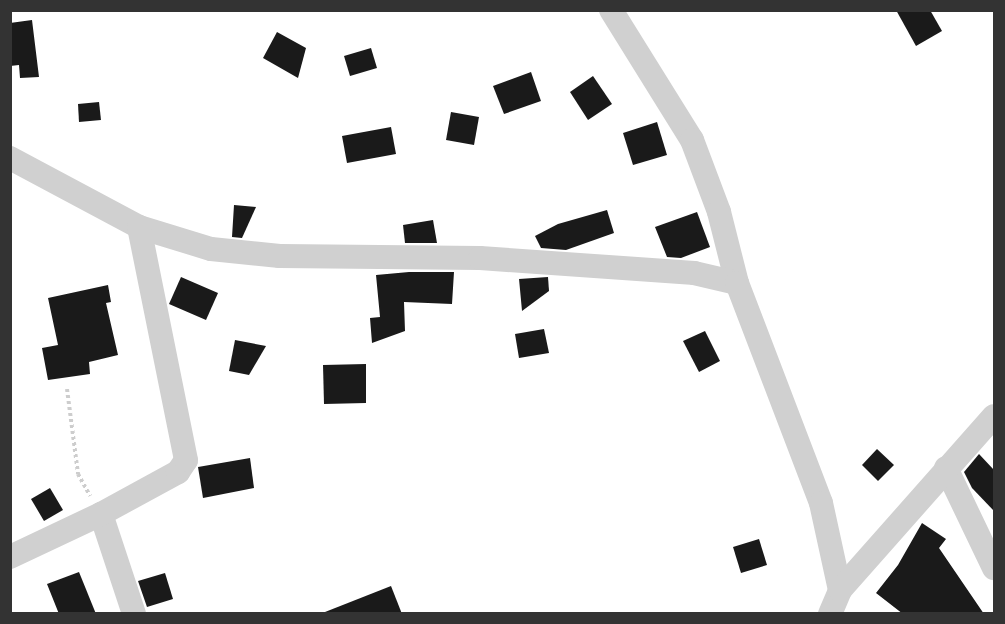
<!DOCTYPE html>
<style>
body{margin:0}
#map{position:relative;width:1005px;height:624px;overflow:hidden;background:#fff;font-family:Mulish,sans-serif}
div>[style]{position:absolute}
[style*='--x']{left:calc(var(--x)*1px);top:calc(var(--y)*1px);width:calc(var(--w)*1px);rotate:calc(var(--a)*1deg)}
.building>*{inset:0;background:#1a1a1a}
.path>*{height:4px;margin-top:-2px;transform-origin:0;background:repeating-linear-gradient(90deg,#cdcdcd 0 3px,transparent 0 6px)}
.minor>*{height:24px;margin:-12px;padding:0 12px;transform-origin:12px;border-radius:12px;background:#d0d0d0}
span{translate:-50% -50%;white-space:nowrap;text-align:center;line-height:1.15;-webkit-text-stroke:6px #fff;paint-order:stroke}
.frame{position:absolute;inset:0;border:12px solid #333;pointer-events:none}
</style>
<div id="map">
<div class="building">
<i style="clip-path:polygon(896px 10px,930px 10px,942px 31px,916px 46px)"></i>
<i style="clip-path:polygon(32px 20px,39px 77px,20px 78px,19px 65px,10px 66px,10px 23px)"></i>
<i style="clip-path:polygon(277px 32px,306px 48px,298px 78px,263px 58px)"></i>
<i style="clip-path:polygon(371px 48px,377px 68px,350px 76px,344px 56px)"></i>
<i style="clip-path:polygon(531px 72px,541px 101px,504px 114px,493px 86px)"></i>
<i style="clip-path:polygon(593px 76px,612px 104px,588px 120px,570px 92px)"></i>
<i style="clip-path:polygon(99px 102px,101px 120px,79px 122px,78px 104px)"></i>
<i style="clip-path:polygon(451px 112px,479px 117px,474px 145px,446px 140px)"></i>
<i style="clip-path:polygon(657px 122px,667px 155px,633px 165px,623px 133px)"></i>
<i style="clip-path:polygon(391px 127px,396px 154px,347px 163px,342px 136px)"></i>
<i style="clip-path:polygon(234px 205px,256px 207px,242px 238px,232px 237px)"></i>
<i style="clip-path:polygon(607px 210px,614px 233px,566px 250px,541px 248px,535px 236px,558px 224px)"></i>
<i style="clip-path:polygon(697px 212px,710px 247px,681px 258px,667px 257px,655px 227px)"></i>
<i style="clip-path:polygon(433px 220px,437px 243px,405px 243px,403px 225px)"></i>
<i style="clip-path:polygon(409px 272px,454px 272px,452px 304px,404px 302px,405px 331px,372px 343px,370px 318px,380px 317px,376px 275px)"></i>
<i style="clip-path:polygon(181px 277px,218px 293px,206px 320px,169px 304px)"></i>
<i style="clip-path:polygon(548px 277px,549px 291px,522px 311px,519px 279px)"></i>
<i style="clip-path:polygon(108px 285px,111px 302px,106px 303px,118px 355px,89px 362px,90px 374px,48px 380px,42px 348px,58px 345px,48px 298px)"></i>
<i style="clip-path:polygon(544px 329px,549px 353px,519px 358px,515px 334px)"></i>
<i style="clip-path:polygon(705px 331px,720px 361px,699px 372px,683px 341px)"></i>
<i style="clip-path:polygon(235px 340px,266px 346px,249px 375px,229px 371px)"></i>
<i style="clip-path:polygon(366px 364px,366px 403px,324px 404px,323px 365px)"></i>
<i style="clip-path:polygon(877px 449px,894px 465px,878px 481px,862px 465px)"></i>
<i style="clip-path:polygon(979px 454px,994px 470px,994px 511px,972px 488px,964px 472px)"></i>
<i style="clip-path:polygon(250px 458px,254px 488px,203px 498px,198px 467px)"></i>
<i style="clip-path:polygon(50px 488px,63px 510px,44px 521px,31px 499px)"></i>
<i style="clip-path:polygon(922px 523px,946px 539px,939px 548px,984px 614px,903px 614px,876px 593px,898px 565px)"></i>
<i style="clip-path:polygon(759px 539px,767px 565px,741px 573px,733px 547px)"></i>
<i style="clip-path:polygon(79px 572px,96px 614px,59px 614px,47px 584px)"></i>
<i style="clip-path:polygon(165px 573px,173px 599px,147px 607px,138px 581px)"></i>
<i style="clip-path:polygon(391px 586px,402px 614px,326px 614px,325px 612px)"></i>
</div>
<div class="path">
<i style="--x:67;--y:389;--w:86;--a:82.6"></i>
<i style="--x:78;--y:474;--w:25;--a:61"></i>
</div>
<div class="minor">
<i style="--x:611;--y:10;--w:153;--a:58.1"></i>
<i style="--x:692;--y:140;--w:77;--a:69.4"></i>
<i style="--x:719;--y:212;--w:73;--a:75.8"></i>
<i style="--x:10;--y:158;--w:146;--a:28.1"></i>
<i style="--x:139;--y:227;--w:75;--a:17"></i>
<i style="--x:211;--y:249;--w:69;--a:5.8"></i>
<i style="--x:280;--y:256;--w:200;--a:0.6"></i>
<i style="--x:480;--y:258;--w:215;--a:4"></i>
<i style="--x:694;--y:273;--w:44;--a:13.1"></i>
<i style="--x:737;--y:283;--w:235;--a:69.1"></i>
<i style="--x:821;--y:503;--w:89;--a:77.7"></i>
<i style="--x:946;--y:468;--w:111;--a:64.4"></i>
<i style="--x:101;--y:514;--w:105;--a:71.7"></i>
<i style="--x:10;--y:557;--w:101;--a:-25.3"></i>
<i style="--x:101;--y:514;--w:88;--a:-28.6"></i>
<i style="--x:178;--y:472;--w:14;--a:-56"></i>
<i style="--x:186;--y:460;--w:238;--a:-101.4"></i>
<i style="--x:830;--y:614;--w:26;--a:-67"></i>
<i style="--x:840;--y:590;--w:232;--a:-48.5"></i>
</div>
<div class="frame"></div>
</div>
